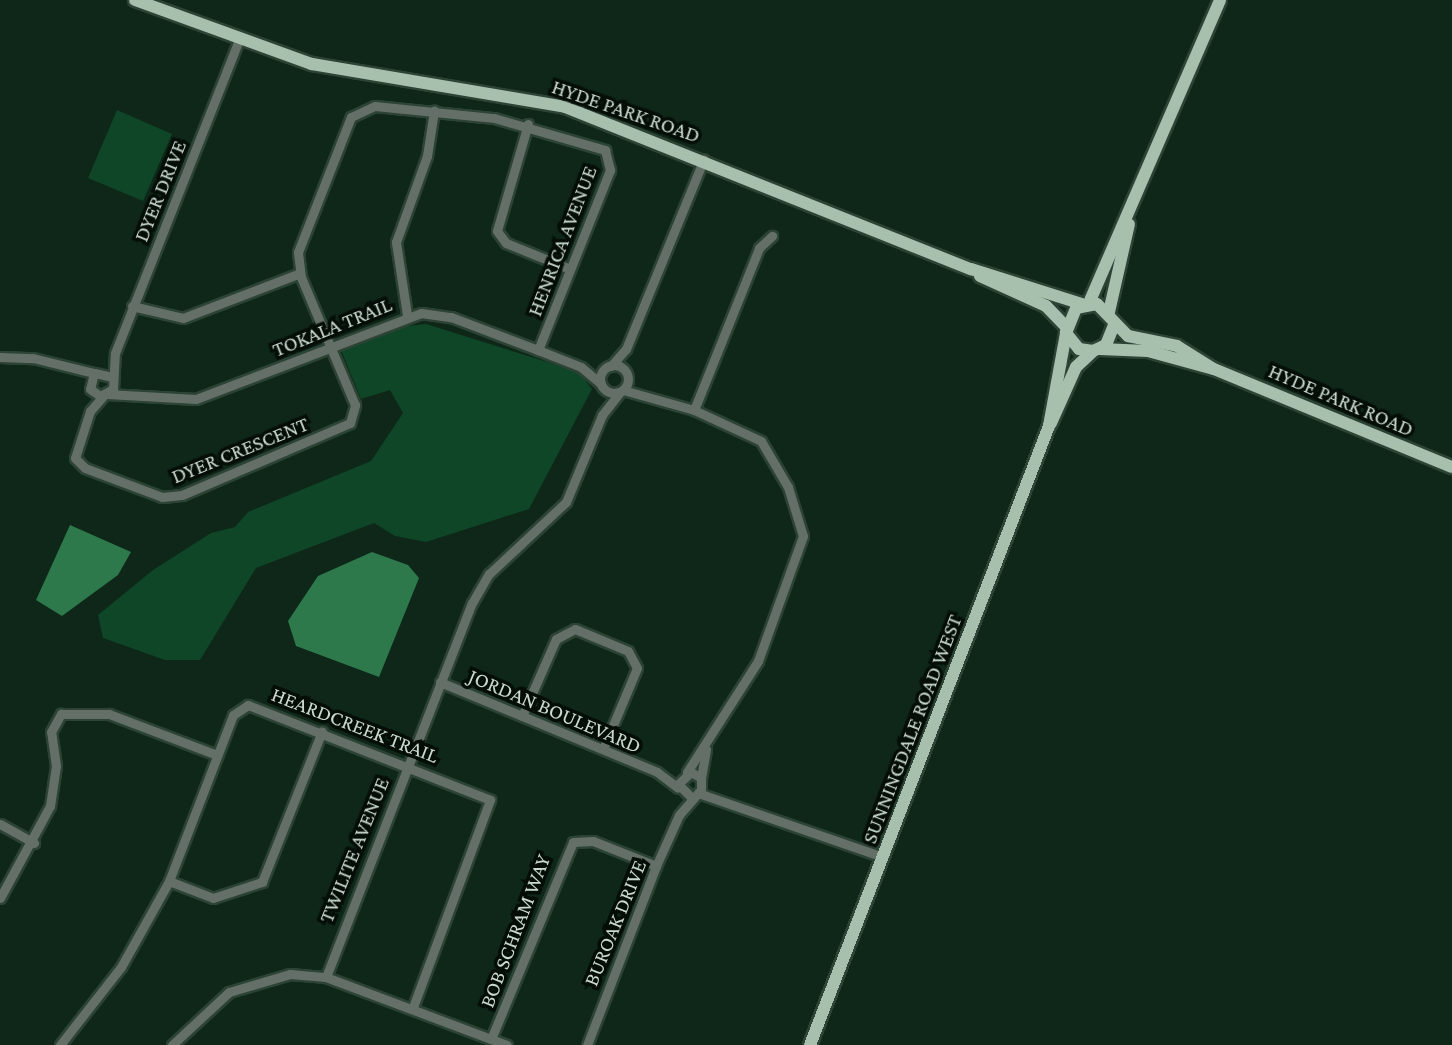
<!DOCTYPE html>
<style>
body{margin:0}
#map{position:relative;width:1452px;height:1045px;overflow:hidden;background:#0e2718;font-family:"Crimson Pro",serif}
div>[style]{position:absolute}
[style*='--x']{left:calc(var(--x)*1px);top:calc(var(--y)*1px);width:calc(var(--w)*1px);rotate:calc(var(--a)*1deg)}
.green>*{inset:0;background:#0e4627}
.water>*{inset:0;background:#2d794b}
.roads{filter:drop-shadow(2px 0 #2c4335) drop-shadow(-2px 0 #2c4335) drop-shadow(0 2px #2c4335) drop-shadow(0 -2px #2c4335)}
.minor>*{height:9px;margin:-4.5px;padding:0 4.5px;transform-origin:4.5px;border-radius:4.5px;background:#647067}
.minor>.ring{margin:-4.5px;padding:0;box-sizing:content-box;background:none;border:9px solid #647067;border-radius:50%}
.major>*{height:12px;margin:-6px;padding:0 6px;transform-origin:6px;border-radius:6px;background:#a7c0ae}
span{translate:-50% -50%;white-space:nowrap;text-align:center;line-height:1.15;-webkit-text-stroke:7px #040e07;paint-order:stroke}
.street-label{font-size:21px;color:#cad9ce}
</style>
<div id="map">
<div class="green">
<i style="clip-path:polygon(117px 110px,172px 134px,143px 201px,88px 178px)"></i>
<i style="clip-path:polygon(426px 324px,579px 372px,592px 389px,529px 509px,426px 542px,395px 536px,374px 523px,256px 568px,200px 660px,165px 660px,103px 638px,98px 615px,153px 570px,211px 533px,235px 527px,248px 512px,371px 461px,403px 413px,390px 390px,361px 399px,341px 350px,399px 327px)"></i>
</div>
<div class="water">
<i style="clip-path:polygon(70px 525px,131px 552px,118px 575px,62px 616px,36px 600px)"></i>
<i style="clip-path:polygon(372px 552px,408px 565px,419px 578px,379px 677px,296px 646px,288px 621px,318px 576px)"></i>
</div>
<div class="roads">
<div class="minor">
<i style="--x:528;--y:124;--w:111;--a:106.2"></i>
<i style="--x:497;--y:231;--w:15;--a:53"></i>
<i style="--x:506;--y:243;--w:69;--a:22.1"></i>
<i style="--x:132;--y:306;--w:52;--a:13.2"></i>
<i style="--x:183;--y:318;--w:125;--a:-21"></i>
<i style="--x:407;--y:315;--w:74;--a:-98.6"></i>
<i style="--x:396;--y:242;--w:91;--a:-70.2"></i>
<i style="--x:427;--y:156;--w:46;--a:-81.2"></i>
<i style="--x:0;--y:357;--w:33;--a:2"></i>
<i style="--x:33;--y:358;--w:63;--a:13.8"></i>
<i class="ring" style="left:600px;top:365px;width:19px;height:19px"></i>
<i style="--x:611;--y:366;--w:23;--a:-49"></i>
<i style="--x:626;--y:349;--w:205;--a:-67.7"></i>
<i style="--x:112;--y:377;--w:18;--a:-167"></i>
<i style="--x:94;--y:373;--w:16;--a:104"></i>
<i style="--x:90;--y:389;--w:12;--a:35"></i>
<i style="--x:100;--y:396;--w:15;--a:-28"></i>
<i style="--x:113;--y:389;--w:36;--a:-87"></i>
<i style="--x:115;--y:353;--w:334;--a:-68.4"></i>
<i style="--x:623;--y:390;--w:74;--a:15.7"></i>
<i style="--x:694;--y:410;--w:74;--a:24.8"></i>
<i style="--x:761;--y:441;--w:53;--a:59.6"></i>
<i style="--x:788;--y:487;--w:51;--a:73"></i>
<i style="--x:803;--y:536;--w:133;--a:109.8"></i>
<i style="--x:758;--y:661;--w:132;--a:122.6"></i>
<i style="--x:107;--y:394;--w:89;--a:3.2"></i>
<i style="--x:196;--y:399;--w:241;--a:-20.9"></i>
<i style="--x:421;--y:313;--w:30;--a:8"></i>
<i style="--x:451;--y:317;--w:93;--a:20.8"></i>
<i style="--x:538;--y:350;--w:46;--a:21.6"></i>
<i style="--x:581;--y:367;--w:26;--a:40"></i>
<i style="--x:104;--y:395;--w:21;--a:131"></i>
<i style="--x:90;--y:411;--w:49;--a:107.7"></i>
<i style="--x:75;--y:458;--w:14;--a:45"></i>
<i style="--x:85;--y:468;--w:82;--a:20.6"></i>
<i style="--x:162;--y:497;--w:20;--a:-6"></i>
<i style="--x:182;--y:495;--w:183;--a:-23.2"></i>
<i style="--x:350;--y:423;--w:19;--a:-74"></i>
<i style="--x:355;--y:405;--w:139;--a:-112.9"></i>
<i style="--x:301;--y:277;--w:25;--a:-97"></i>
<i style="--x:298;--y:252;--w:145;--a:-68.6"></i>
<i style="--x:351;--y:117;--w:26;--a:-25"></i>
<i style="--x:375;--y:106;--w:120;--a:5.8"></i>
<i style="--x:494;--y:118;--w:116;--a:16.1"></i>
<i style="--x:605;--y:150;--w:21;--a:76"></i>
<i style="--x:610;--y:170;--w:194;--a:111.8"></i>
<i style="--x:694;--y:410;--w:175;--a:-68.1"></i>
<i style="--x:759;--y:248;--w:18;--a:-43"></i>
<i style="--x:440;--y:682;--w:235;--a:22.5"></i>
<i style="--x:657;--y:772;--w:26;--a:37"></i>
<i style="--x:522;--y:716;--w:84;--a:-66.2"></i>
<i style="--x:556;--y:639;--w:21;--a:-28"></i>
<i style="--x:575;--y:629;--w:57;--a:22.5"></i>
<i style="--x:628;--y:651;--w:19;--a:62"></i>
<i style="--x:637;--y:668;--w:88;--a:112.8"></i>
<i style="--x:701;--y:778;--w:29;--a:-80"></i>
<i style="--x:698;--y:793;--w:196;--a:19.1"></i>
<i style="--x:0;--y:824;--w:39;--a:29"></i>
<i style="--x:169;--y:881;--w:47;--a:21.1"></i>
<i style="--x:213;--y:898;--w:52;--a:-18.1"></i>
<i style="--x:262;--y:882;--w:162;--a:-68.3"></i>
<i style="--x:0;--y:898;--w:105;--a:-61.5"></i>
<i style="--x:50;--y:806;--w:40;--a:-81.5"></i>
<i style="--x:56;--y:766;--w:34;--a:-98"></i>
<i style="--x:51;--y:732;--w:21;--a:-61"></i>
<i style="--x:61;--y:714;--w:48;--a:0"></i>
<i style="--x:109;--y:714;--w:116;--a:20.8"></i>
<i style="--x:326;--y:977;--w:401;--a:-68.7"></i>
<i style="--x:472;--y:603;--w:34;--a:-60"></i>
<i style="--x:489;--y:574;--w:105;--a:-43.1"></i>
<i style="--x:566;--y:502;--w:94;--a:-67.5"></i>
<i style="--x:602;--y:415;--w:29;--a:-52"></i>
<i style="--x:491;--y:1039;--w:213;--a:-67.4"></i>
<i style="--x:573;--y:842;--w:20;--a:-3"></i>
<i style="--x:593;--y:841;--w:68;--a:21.6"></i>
<i style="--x:60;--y:1045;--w:99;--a:-52"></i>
<i style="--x:121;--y:967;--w:98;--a:-60.8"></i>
<i style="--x:169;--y:881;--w:178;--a:-68.9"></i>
<i style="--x:233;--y:715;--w:18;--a:-34"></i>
<i style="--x:248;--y:705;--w:260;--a:21.4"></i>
<i style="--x:490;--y:800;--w:221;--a:110.4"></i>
<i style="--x:172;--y:1045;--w:78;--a:-42.9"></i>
<i style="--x:229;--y:992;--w:64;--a:-16.4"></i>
<i style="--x:290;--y:974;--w:36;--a:5"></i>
<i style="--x:326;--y:977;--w:193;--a:20.6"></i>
<i style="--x:587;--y:1045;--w:192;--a:-68.9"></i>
<i style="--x:656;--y:866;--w:56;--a:-65.7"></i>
<i style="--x:679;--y:815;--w:33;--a:-49"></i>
<i style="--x:701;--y:790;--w:12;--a:-90"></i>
<i style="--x:701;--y:778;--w:12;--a:-149"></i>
<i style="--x:691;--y:772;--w:18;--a:137"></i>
<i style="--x:678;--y:784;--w:18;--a:45"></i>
</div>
<div class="major">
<i style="--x:135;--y:0;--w:188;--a:19.9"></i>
<i style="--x:312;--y:64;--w:257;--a:9.6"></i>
<i style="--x:565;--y:107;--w:437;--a:21.8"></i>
<i style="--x:971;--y:269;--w:116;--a:17.5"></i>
<i style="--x:980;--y:276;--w:72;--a:24.4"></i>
<i style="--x:1046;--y:306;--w:28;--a:46"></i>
<i style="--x:1089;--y:303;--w:330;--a:-66.6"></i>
<i style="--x:1109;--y:312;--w:90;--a:-77.2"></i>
<i style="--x:1114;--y:325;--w:22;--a:112"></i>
<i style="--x:1106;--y:345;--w:14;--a:155"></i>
<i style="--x:1093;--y:351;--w:14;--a:-172"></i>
<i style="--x:1079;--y:349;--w:21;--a:-129"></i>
<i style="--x:1066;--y:333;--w:27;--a:-68"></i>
<i style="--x:1076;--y:308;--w:21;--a:-11"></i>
<i style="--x:1097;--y:304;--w:45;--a:45.9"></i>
<i style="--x:1128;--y:336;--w:50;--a:11.5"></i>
<i style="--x:1177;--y:346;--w:41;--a:32.2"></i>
<i style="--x:1100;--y:349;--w:48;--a:2.4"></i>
<i style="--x:1148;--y:351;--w:68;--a:15.3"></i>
<i style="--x:1214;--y:369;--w:257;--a:22.4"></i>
<i style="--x:1051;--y:423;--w:61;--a:-65.9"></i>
<i style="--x:1076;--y:367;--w:23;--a:-43"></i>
<i style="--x:810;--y:1045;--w:664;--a:-68.89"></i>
<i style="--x:1049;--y:426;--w:95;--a:-79.6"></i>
</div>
</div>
<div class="street-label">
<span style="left:626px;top:111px;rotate:19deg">HYDE PARK ROAD</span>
<span style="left:160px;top:191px;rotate:-68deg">DYER DRIVE</span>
<span style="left:562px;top:241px;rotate:-69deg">HENRICA AVENUE</span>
<span style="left:332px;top:327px;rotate:-22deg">TOKALA TRAIL</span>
<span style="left:1341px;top:400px;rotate:23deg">HYDE PARK ROAD</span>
<span style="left:240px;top:450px;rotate:-22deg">DYER CRESCENT</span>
<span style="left:555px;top:711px;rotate:23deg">JORDAN BOULEVARD</span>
<span style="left:355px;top:725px;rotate:21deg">HEARDCREEK TRAIL</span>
<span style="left:912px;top:729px;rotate:-69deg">SUNNINGDALE ROAD WEST</span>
<span style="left:354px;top:850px;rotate:-68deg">TWILITE AVENUE</span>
<span style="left:615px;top:923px;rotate:-68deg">BUROAK DRIVE</span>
<span style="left:515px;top:931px;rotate:-69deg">BOB SCHRAM WAY</span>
</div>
</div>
